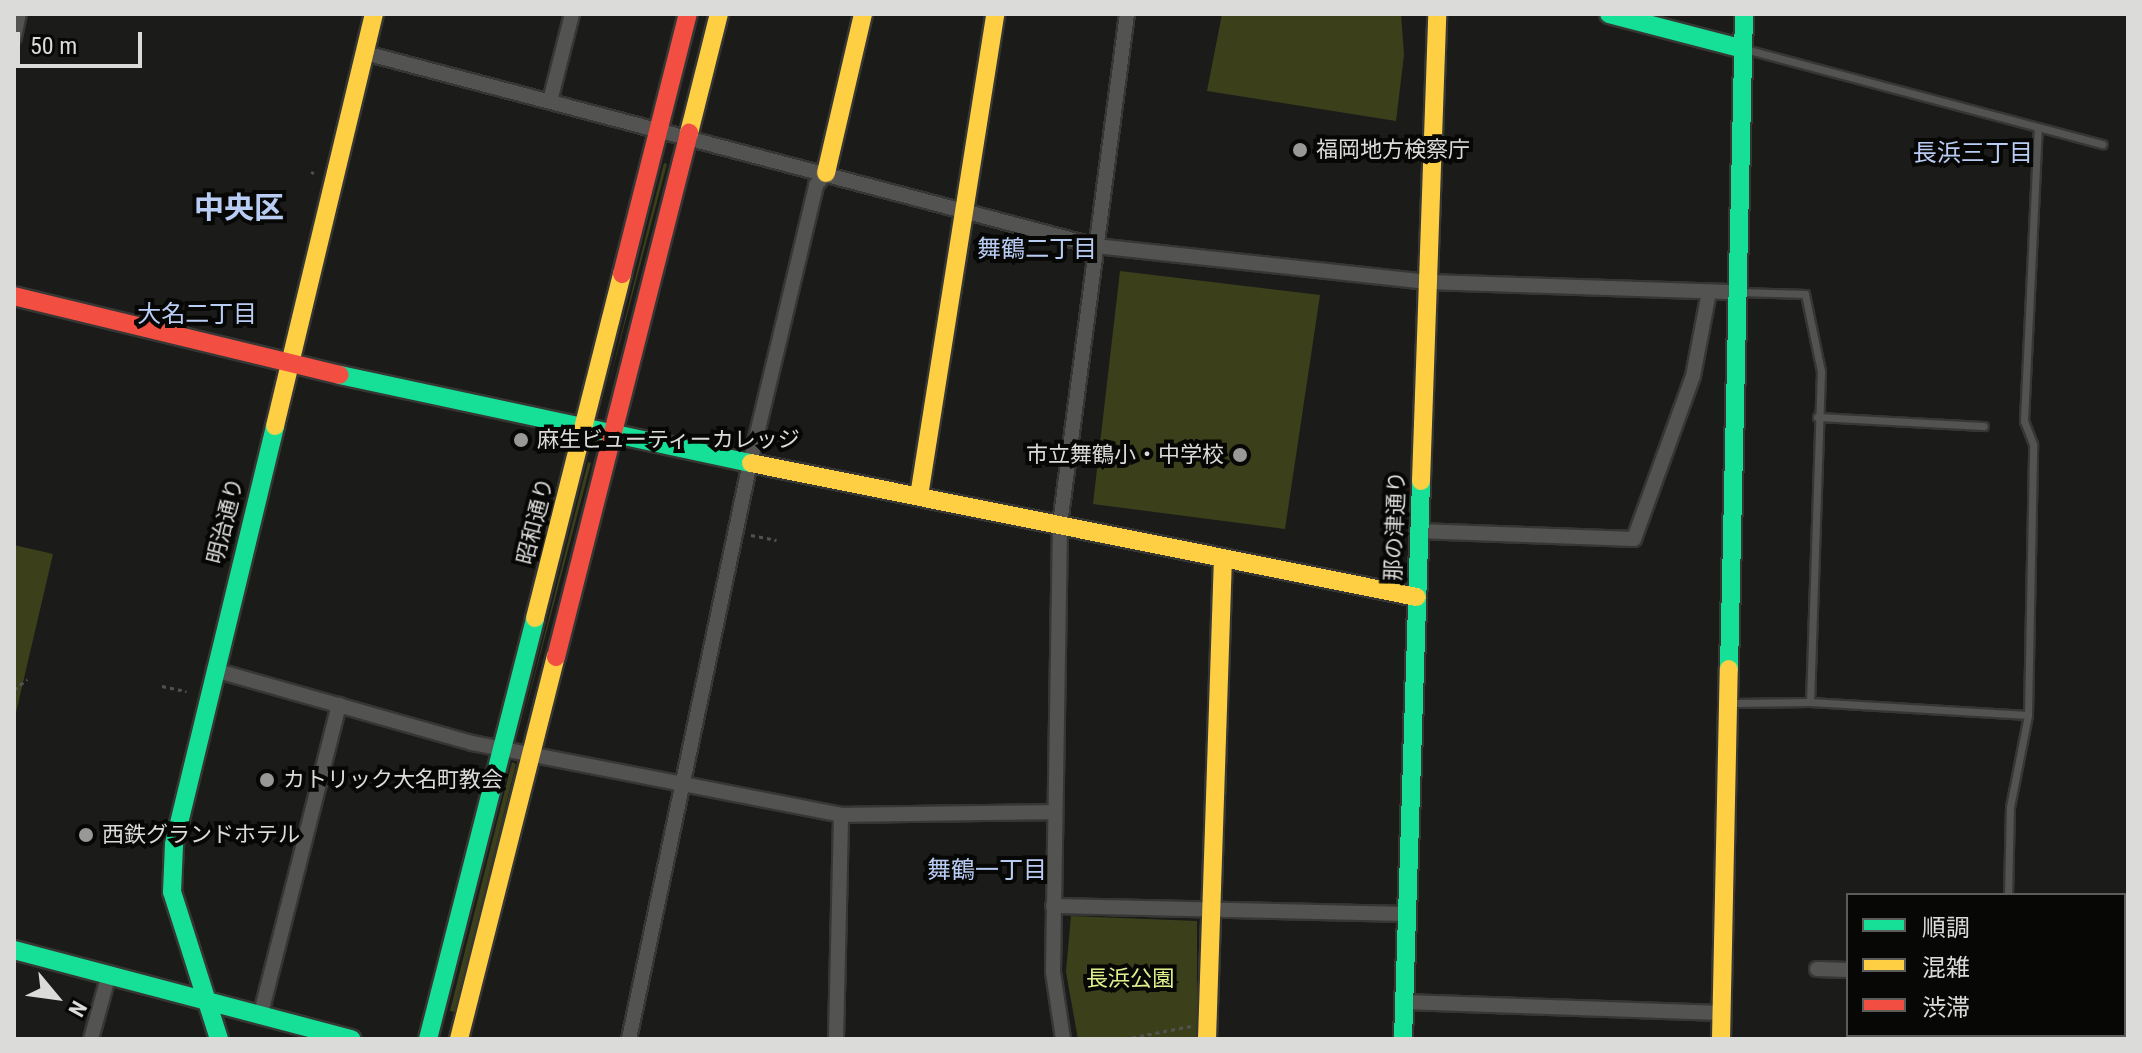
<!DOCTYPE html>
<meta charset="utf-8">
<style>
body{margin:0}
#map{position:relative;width:2142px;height:1053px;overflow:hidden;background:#1b1c1a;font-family:"Roboto Condensed","Noto Sans JP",sans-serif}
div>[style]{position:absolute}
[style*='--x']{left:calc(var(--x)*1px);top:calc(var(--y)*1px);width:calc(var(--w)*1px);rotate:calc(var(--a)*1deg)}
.green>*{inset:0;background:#3b401b}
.path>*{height:3px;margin-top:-1.5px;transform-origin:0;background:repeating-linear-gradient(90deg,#515250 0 4px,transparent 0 8px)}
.roads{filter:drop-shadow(2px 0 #363735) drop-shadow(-2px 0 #363735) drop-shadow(0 2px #363735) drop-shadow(0 -2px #363735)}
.lane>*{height:7px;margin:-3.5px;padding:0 3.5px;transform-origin:3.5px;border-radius:3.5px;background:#535352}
.street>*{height:14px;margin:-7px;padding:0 7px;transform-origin:7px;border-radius:7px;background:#535352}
.fast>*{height:18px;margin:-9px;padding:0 9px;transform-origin:9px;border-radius:9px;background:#16e098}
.slow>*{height:18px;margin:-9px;padding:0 9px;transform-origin:9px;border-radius:9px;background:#ffcf43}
.jam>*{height:18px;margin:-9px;padding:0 9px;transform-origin:9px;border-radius:9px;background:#f24e42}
.dots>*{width:22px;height:22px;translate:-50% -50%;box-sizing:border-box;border:4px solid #070706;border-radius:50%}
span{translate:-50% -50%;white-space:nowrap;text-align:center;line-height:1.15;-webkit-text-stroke:8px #070706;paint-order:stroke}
.poi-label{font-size:22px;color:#dbdcd9}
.left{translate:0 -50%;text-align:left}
.right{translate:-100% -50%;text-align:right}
.street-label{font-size:22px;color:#dbdcd9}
.park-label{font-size:22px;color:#dfef8b}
.neighbourhood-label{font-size:24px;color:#b9ccf4}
.district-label{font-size:30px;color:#b9ccf4;font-weight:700}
.frame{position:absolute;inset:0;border:16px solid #dbdcd9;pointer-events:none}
.legend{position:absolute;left:1846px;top:893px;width:280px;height:144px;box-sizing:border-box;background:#070706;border:2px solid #5c5c5a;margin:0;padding:10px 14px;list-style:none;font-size:24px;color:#dbdcd9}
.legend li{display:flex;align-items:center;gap:16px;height:40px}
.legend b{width:40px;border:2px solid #5c5c5a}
.north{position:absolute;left:16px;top:957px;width:80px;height:80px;-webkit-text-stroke:6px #070706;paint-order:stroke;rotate:119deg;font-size:22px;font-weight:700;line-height:32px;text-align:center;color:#dbdcd9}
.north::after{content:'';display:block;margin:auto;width:28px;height:36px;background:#dbdcd9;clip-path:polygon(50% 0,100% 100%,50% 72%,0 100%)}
.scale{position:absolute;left:16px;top:32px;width:126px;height:36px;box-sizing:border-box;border:4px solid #dbdcd9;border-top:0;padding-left:10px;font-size:24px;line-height:28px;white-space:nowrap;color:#dbdcd9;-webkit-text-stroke:6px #070706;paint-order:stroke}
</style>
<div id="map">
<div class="green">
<i style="clip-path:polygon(1222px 14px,1401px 14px,1404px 55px,1396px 121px,1207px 91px)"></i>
<i style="clip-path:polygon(664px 163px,667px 164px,608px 387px)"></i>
<i style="clip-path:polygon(1120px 271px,1320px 295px,1285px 529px,1093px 504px)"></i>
<i style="clip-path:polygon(588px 462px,591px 463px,521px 728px)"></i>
<i style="clip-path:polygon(14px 545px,53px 554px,14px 721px)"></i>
<i style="clip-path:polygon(512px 762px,516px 764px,455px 1012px,450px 1011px)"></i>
<i style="clip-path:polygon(1071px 916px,1197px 921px,1197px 1039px,1078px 1039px,1066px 972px)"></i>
</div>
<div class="path">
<i style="--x:312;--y:174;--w:3;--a:-72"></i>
<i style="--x:751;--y:535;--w:26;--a:11"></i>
<i style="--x:162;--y:686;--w:25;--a:12"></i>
<i style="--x:14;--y:690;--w:17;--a:-40"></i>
<i style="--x:1124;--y:1039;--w:68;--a:-11"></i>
</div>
<div class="roads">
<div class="lane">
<i style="--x:1745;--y:49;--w:370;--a:14.9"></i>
<i style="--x:1740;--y:292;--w:65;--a:1.8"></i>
<i style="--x:1805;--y:294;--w:79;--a:78.3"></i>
<i style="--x:1821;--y:371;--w:331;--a:91.9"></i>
<i style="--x:1810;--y:702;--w:218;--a:3.4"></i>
<i style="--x:1817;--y:417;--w:167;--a:3.1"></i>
<i style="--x:1733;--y:703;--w:77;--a:-0.7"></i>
<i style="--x:2008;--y:895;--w:88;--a:-88.7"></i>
<i style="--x:2010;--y:807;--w:94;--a:-78.9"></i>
<i style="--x:2028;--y:715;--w:271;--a:-88.9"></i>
<i style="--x:2033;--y:444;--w:25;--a:-111"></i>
<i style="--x:2024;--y:421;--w:294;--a:-87.3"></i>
<i style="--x:2005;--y:1039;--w:4;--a:-90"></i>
</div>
<div class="street">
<i style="--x:14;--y:37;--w:24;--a:-78"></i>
<i style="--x:365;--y:53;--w:756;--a:14.79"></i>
<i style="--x:1096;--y:246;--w:334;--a:6.2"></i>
<i style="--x:1428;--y:282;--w:308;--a:1.9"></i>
<i style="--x:550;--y:101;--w:90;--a:-75.8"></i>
<i style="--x:1418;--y:531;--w:216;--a:2.1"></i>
<i style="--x:1634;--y:539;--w:173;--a:-70.1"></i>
<i style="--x:1693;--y:376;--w:86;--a:-79.2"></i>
<i style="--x:214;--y:670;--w:268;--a:15.8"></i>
<i style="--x:472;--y:743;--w:376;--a:11"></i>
<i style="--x:841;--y:815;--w:213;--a:-0.8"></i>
<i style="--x:1053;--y:906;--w:356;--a:1.3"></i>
<i style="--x:1817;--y:969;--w:31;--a:2"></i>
<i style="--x:1404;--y:1002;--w:318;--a:2"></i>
<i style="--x:261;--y:1013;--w:318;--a:-75.8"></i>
<i style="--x:91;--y:1039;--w:67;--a:-74.5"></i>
<i style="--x:629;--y:1039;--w:589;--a:-78.14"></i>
<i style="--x:750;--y:463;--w:286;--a:-76.6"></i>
<i style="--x:816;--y:185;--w:16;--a:-50"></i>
<i style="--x:836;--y:1039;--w:224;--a:-88.7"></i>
<i style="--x:1063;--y:1039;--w:68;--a:-98.5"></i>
<i style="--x:1053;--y:972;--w:448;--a:-89.1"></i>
<i style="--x:1060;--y:524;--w:514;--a:-82.52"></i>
</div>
<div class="fast">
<i style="--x:1609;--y:14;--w:138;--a:14.6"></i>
<i style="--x:340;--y:375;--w:420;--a:12.1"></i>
<i style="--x:1729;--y:669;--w:655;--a:-88.69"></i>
<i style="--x:14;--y:950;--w:349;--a:14.8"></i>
<i style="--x:219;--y:1039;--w:154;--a:-107.7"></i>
<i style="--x:172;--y:892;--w:48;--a:-87.6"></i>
<i style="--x:174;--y:844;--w:430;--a:-76.4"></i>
<i style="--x:428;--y:1039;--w:434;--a:-75.7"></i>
<i style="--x:1403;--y:1039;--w:558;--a:-88.15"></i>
</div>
<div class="slow">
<i style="--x:689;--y:133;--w:123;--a:-75.9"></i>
<i style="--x:826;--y:173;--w:163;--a:-76.9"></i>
<i style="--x:275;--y:426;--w:424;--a:-76.5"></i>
<i style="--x:751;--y:463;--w:679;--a:11.38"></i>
<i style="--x:1421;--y:481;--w:467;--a:-88"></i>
<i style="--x:919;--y:496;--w:488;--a:-81"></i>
<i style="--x:535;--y:618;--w:355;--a:-75.8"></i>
<i style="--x:459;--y:1039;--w:394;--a:-75.8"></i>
<i style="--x:1207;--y:1039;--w:477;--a:-88.1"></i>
<i style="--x:1721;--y:1039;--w:370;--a:-88.8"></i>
</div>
<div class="jam">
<i style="--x:622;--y:274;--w:268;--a:-75.8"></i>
<i style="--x:14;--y:296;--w:335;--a:13.6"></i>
<i style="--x:556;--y:657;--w:541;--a:-75.76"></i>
</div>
</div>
<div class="dots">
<i style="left:1300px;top:150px;background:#989996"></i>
<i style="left:521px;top:440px;background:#989996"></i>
<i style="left:1240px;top:455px;background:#989996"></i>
<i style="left:267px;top:780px;background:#989996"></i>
<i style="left:86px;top:835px;background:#989996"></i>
</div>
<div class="poi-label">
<span class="left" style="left:1316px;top:150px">福岡地方検察庁</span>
<span class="left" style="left:537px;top:440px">麻生ビューティーカレッジ</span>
<span class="right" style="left:1224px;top:455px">市立舞鶴小・中学校</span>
<span class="left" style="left:283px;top:780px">カトリック大名町教会</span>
<span class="left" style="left:102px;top:835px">西鉄グランドホテル</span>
</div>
<div class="street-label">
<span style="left:225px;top:521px;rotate:-76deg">明治通り</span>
<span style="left:535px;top:521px;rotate:-76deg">昭和通り</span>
<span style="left:1395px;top:526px;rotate:-88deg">那の津通り</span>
</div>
<div class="park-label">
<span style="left:1130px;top:979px">長浜公園</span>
</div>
<div class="neighbourhood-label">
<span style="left:1973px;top:154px">長浜三丁目</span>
<span style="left:1037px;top:250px">舞鶴二丁目</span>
<span style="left:197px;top:315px">大名二丁目</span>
<span style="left:987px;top:871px">舞鶴一丁目</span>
</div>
<div class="district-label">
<span style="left:239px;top:208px">中央区</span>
</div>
<div class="frame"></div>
<ul class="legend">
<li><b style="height:10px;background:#16e098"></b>順調</li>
<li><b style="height:10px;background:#ffcf43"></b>混雑</li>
<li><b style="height:10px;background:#f24e42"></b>渋滞</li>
</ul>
<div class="north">N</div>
<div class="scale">50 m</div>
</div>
